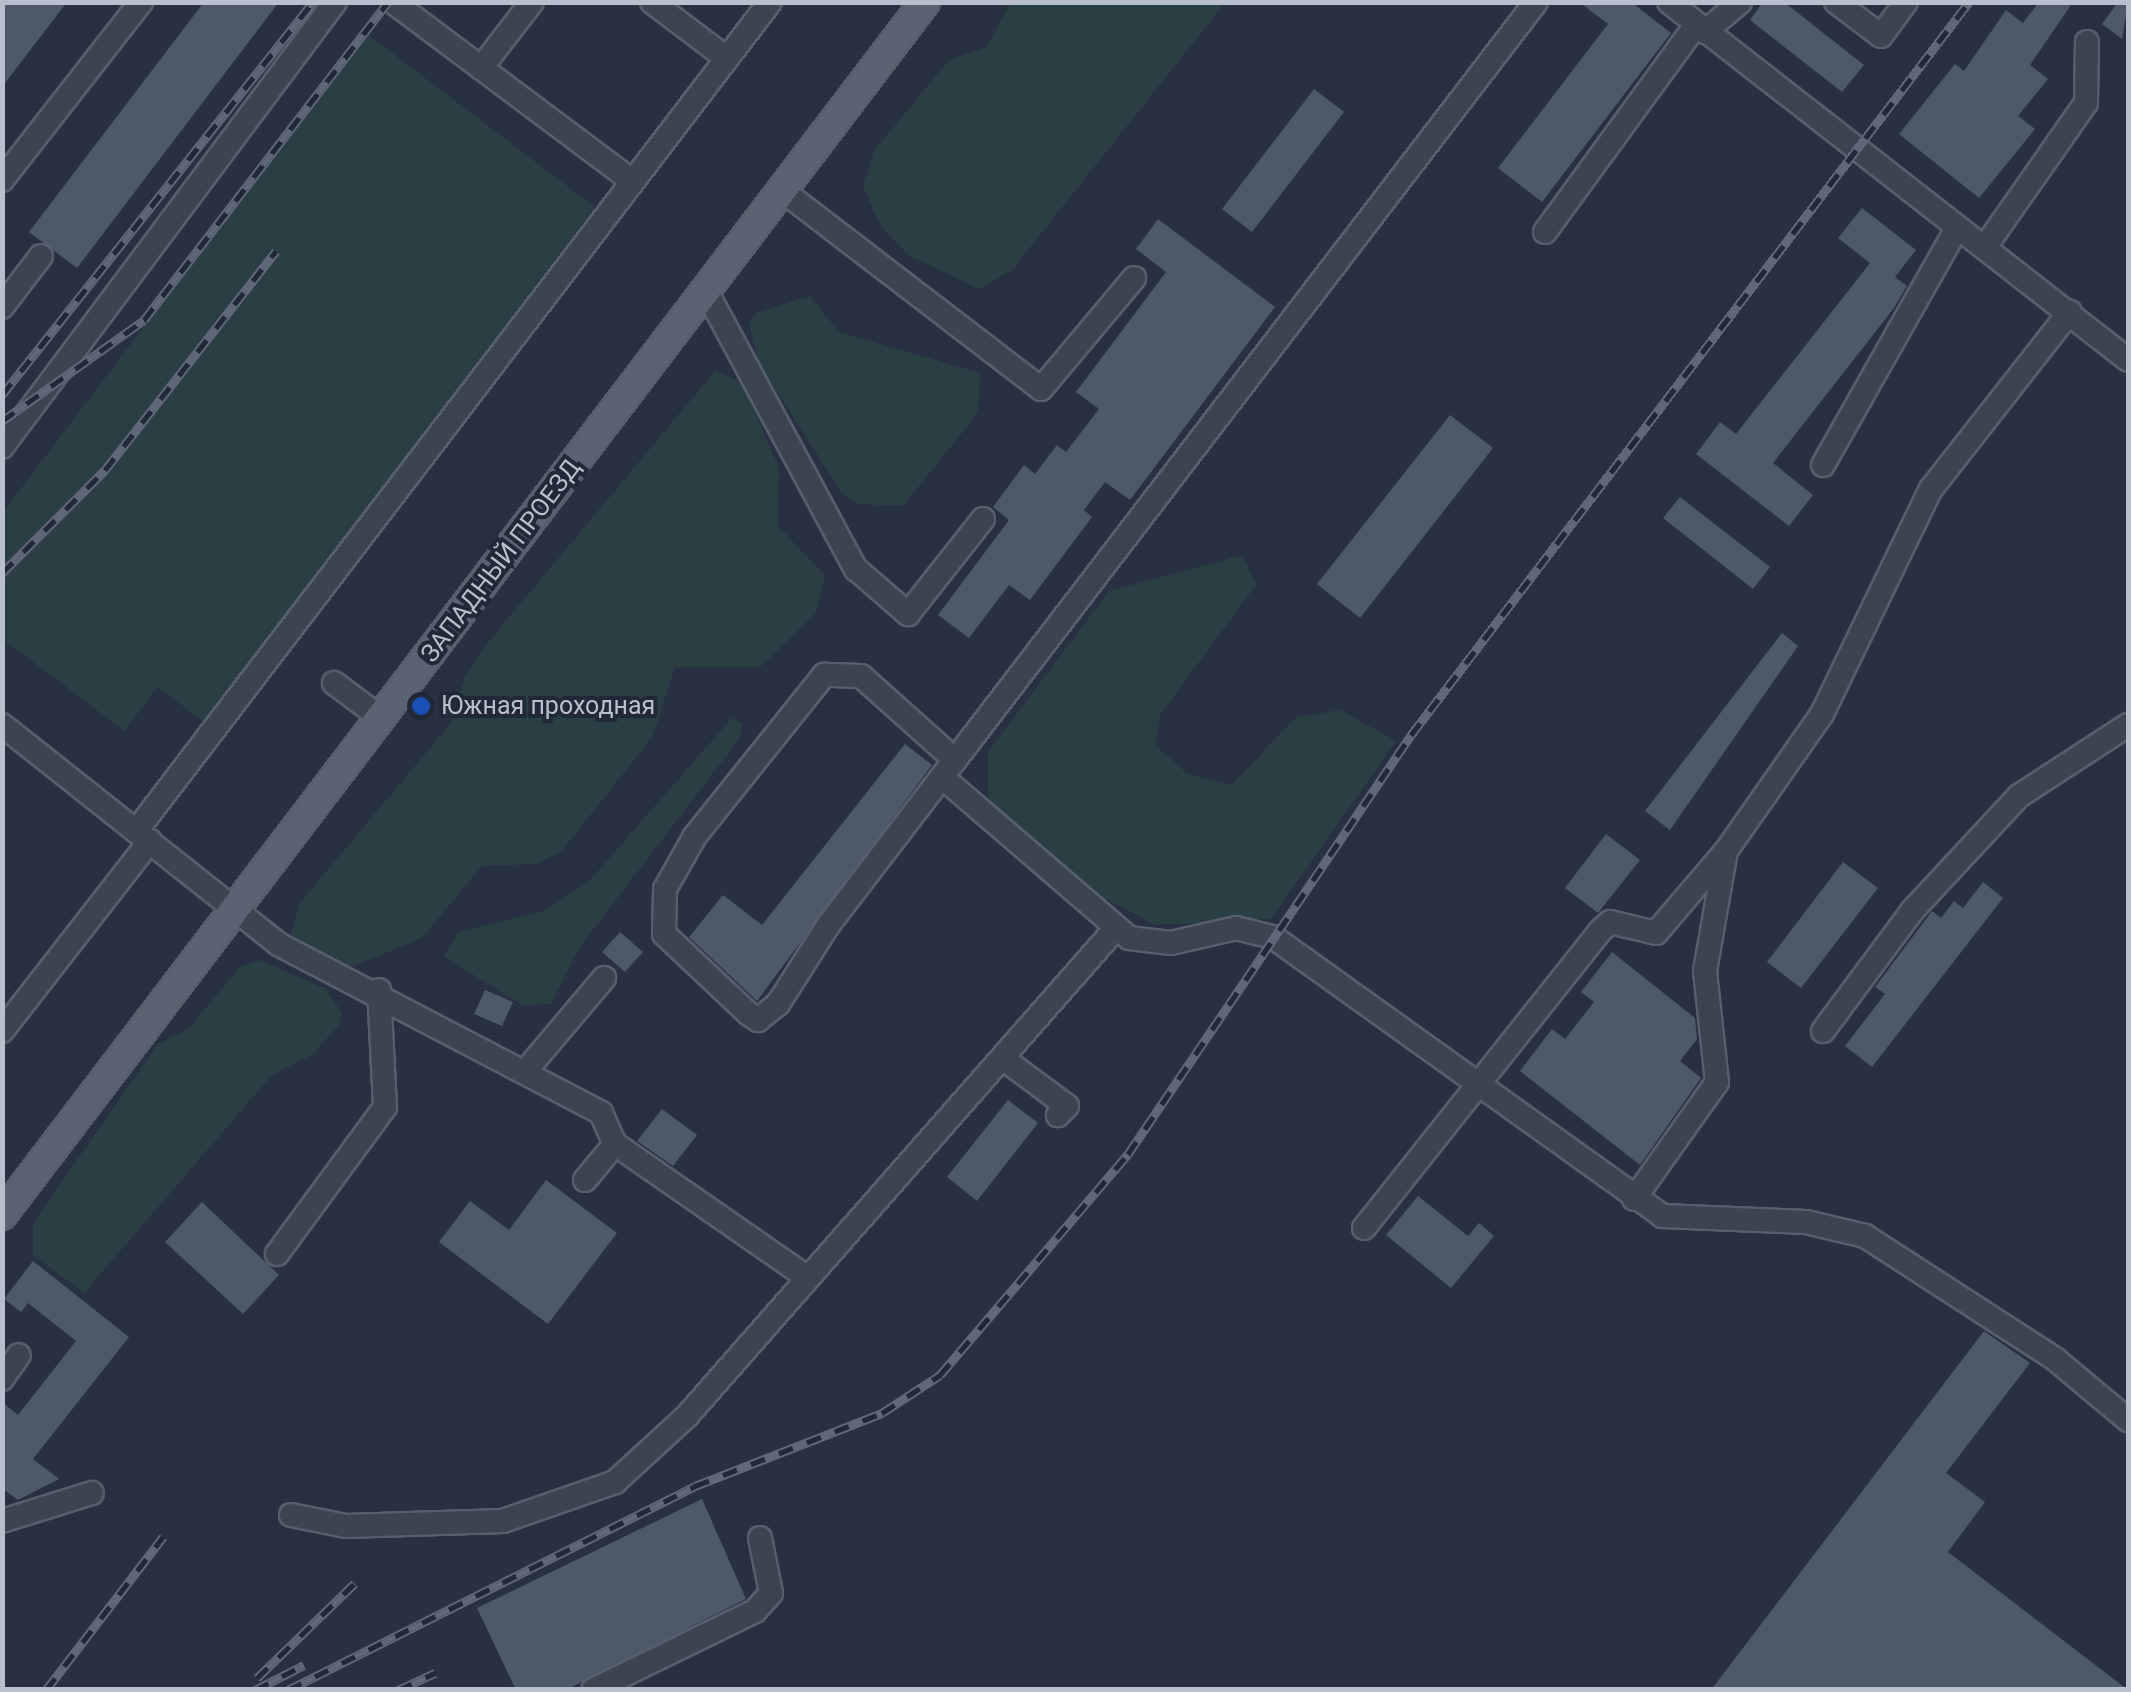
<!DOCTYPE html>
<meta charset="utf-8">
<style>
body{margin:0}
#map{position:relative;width:2131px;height:1692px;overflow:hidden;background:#283142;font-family:Roboto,sans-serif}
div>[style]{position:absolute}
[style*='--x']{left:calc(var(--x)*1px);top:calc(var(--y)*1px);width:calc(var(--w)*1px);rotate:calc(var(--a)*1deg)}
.green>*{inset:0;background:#2a3e43}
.building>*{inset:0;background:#4e586b}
.roads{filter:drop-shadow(2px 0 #575f6c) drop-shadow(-2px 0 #575f6c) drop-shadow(0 2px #575f6c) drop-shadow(0 -2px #575f6c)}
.minor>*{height:22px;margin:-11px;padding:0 11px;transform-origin:11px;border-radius:11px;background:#3c4452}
.major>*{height:28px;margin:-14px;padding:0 14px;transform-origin:14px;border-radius:14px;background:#5a6372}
.rail>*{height:9px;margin-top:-4.5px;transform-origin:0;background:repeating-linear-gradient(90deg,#212837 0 15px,#5f6778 0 30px);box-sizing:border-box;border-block:2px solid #5f6778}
.dots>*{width:28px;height:28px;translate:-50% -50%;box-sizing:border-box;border:5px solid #212837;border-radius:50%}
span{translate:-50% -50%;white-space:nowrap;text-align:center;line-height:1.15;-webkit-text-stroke:8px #212837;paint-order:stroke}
.street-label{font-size:25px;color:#b9bfcc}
.poi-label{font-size:25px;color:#b9bfcc}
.left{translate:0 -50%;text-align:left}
.frame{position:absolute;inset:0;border:5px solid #b9bfcc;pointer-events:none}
</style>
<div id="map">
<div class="green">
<i style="clip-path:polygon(1010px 3px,1225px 3px,1012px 270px,979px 289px,910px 256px,880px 225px,863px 186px,874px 151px,949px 60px,987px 47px)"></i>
<i style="clip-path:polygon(367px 34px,595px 207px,204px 722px,158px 687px,124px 731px,3px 639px,3px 512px)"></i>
<i style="clip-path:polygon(810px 296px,839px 332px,980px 373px,978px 413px,903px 506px,858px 504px,842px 493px,758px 362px,749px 323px,758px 312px)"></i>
<i style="clip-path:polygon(715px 371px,742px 382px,779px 468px,778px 526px,825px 576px,816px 613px,760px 667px,675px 667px,653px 736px,561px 852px,537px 864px,482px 866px,422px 938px,352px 967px,290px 939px,299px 904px,451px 723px,465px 676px,490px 640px)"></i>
<i style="clip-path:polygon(1243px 555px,1256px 585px,1160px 715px,1155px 745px,1188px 774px,1231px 785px,1297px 717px,1340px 710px,1396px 741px,1271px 919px,1155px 925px,1082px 886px,988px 808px,988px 752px,1109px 591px)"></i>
<i style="clip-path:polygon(732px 718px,742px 723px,740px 738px,579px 948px,551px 1004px,523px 1006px,444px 956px,458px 932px,543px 911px,591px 879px)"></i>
<i style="clip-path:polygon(259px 960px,326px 989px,342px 1013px,338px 1026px,313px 1054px,272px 1075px,84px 1293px,33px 1255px,33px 1223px,158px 1044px,188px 1029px,240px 967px)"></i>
</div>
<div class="building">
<i style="clip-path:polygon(2px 2px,67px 2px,2px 87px)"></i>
<i style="clip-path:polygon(204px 2px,279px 2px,77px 268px,29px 232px)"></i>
<i style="clip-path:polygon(1579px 2px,1631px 2px,1671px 33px,1542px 202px,1498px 168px,1608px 24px)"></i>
<i style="clip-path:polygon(1763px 2px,1784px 2px,1864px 65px,1842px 92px,1750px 20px)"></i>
<i style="clip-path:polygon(2039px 2px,2073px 2px,2030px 65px,2048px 79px,2018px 116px,2035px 129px,1979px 198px,1899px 134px,1955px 64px,1964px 71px,2006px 10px,2023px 23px)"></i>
<i style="clip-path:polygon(2118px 2px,2128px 2px,2122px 39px,2102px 24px)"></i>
<i style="clip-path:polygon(1314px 89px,1344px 112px,1252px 232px,1222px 209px)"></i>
<i style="clip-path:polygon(1862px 208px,1916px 250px,1895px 277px,1907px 286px,1894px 308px,1773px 463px,1813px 495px,1789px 526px,1696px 454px,1720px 422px,1736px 434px,1870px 263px,1838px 238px)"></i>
<i style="clip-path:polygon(1158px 219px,1275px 307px,1130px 500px,1105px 482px,1084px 510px,1092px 517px,1030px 600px,1009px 585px,969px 638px,938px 615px,1009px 520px,993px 507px,1024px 465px,1035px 474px,1057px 445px,1066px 452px,1099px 409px,1076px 392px,1166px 272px,1136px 249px)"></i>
<i style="clip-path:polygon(1450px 415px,1493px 448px,1360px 618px,1317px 584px)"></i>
<i style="clip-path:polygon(1680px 497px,1770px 567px,1753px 589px,1663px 518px)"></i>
<i style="clip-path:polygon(1782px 633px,1798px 646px,1670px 830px,1645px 811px)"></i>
<i style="clip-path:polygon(905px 744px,932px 765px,757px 1001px,689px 937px,723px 895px,762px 925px)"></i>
<i style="clip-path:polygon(1606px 834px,1640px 860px,1598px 913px,1565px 888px)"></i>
<i style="clip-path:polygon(1843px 862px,1878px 888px,1801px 988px,1767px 962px)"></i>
<i style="clip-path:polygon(1983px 882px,2003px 898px,1872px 1067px,1845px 1046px,1885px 994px,1875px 987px,1932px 911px,1941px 918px,1954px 901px,1963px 908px)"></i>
<i style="clip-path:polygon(620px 932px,643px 952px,625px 972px,602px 952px)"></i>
<i style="clip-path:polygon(1612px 952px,1695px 1018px,1697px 1039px,1680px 1061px,1701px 1078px,1640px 1165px,1520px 1071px,1552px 1029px,1565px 1039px,1594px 1002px,1581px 992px)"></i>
<i style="clip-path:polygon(485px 990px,513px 1002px,502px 1026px,474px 1014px)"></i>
<i style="clip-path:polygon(1008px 1100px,1038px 1123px,977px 1201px,947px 1177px)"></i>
<i style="clip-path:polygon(662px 1109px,697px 1135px,673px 1166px,637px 1141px)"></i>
<i style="clip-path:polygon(546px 1180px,617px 1233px,548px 1324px,439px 1242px,470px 1201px,509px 1230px)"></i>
<i style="clip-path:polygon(1418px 1196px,1468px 1236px,1479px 1223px,1494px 1236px,1451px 1288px,1386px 1235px)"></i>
<i style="clip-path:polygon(202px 1202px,279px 1275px,243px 1314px,165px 1242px)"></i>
<i style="clip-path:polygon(33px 1261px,129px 1337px,33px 1459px,59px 1479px,18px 1500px,2px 1488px,2px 1402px,18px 1415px,76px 1341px,28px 1303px,21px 1312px,4px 1299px)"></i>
<i style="clip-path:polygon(1984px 1331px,2030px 1363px,1946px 1473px,1985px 1502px,1948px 1552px,2128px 1690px,1711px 1690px)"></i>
<i style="clip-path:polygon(702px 1499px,746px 1599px,566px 1690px,516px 1690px,477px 1608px)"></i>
</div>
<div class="roads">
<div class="minor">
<i style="--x:393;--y:2;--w:299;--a:36.8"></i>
<i style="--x:652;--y:2;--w:93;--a:37.1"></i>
<i style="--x:1669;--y:2;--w:582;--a:37.95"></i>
<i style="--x:1836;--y:2;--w:56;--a:37.1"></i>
<i style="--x:1881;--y:36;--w:42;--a:-53.7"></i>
<i style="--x:1705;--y:32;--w:46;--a:-40.6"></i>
<i style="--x:481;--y:68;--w:83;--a:-52.3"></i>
<i style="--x:2;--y:180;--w:226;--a:-52"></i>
<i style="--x:783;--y:191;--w:325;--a:37.5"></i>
<i style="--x:1041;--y:389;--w:145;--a:-50"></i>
<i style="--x:1545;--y:232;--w:256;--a:-53.9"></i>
<i style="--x:1985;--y:247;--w:176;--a:-55"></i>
<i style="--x:2086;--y:103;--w:61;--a:-89.1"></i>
<i style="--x:706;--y:291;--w:316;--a:61.7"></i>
<i style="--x:856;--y:569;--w:69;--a:40.9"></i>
<i style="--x:908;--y:614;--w:121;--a:-51.7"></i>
<i style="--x:2;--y:307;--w:64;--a:-52.6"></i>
<i style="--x:2;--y:447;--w:556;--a:-53.19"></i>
<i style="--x:1823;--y:465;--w:272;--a:-60.5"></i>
<i style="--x:334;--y:683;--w:59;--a:36.7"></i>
<i style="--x:2;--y:725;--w:352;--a:38.4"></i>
<i style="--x:278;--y:944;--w:365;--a:27.6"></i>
<i style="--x:601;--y:1113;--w:34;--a:66"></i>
<i style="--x:615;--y:1144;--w:231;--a:34.8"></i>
<i style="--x:955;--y:760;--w:126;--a:-138.2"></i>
<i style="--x:861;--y:676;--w:37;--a:-178"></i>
<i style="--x:824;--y:675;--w:206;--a:128.7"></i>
<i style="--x:695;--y:836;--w:61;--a:119.5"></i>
<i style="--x:665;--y:889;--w:45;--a:91.3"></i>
<i style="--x:664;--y:934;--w:117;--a:43.3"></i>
<i style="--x:749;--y:1014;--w:11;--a:34"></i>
<i style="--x:758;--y:1020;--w:26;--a:-39"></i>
<i style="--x:778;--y:1004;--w:95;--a:-57.5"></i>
<i style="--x:829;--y:924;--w:207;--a:-52.5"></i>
<i style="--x:955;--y:760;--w:955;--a:-52.53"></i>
<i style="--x:942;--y:777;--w:247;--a:40.7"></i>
<i style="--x:1129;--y:938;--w:42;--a:6.8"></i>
<i style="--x:1171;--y:943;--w:67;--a:-13"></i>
<i style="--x:1236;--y:928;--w:38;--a:14"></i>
<i style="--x:1273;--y:937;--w:479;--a:35.6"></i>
<i style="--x:1662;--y:1216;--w:144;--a:2.4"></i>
<i style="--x:1806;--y:1222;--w:61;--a:13.3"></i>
<i style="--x:1865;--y:1236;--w:226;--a:32.9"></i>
<i style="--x:2055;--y:1359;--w:95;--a:39.9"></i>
<i style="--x:137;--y:830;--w:1042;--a:-52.6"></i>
<i style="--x:2;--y:1031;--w:241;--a:-52.1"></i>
<i style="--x:1823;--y:1031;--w:149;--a:-53.4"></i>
<i style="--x:1912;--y:911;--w:157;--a:-47.1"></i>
<i style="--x:2019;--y:796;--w:130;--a:-33.1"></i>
<i style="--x:1005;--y:1060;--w:77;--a:36.6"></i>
<i style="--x:1067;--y:1106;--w:13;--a:135"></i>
<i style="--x:528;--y:1068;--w:118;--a:-49.8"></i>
<i style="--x:585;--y:1180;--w:47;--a:-50.2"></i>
<i style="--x:1634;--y:1199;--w:143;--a:-54.6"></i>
<i style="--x:1717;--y:1082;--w:112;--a:-96.2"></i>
<i style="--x:1705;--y:971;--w:122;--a:-80.1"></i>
<i style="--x:1726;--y:851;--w:167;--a:-55"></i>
<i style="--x:1822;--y:714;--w:250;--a:-64.2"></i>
<i style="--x:1931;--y:489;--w:225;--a:-51.9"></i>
<i style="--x:1364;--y:1228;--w:379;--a:-51.5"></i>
<i style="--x:1600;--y:931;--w:13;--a:-42"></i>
<i style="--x:1610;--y:922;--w:47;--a:13.4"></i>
<i style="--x:1656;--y:933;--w:106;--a:-49.6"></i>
<i style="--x:277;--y:1254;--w:182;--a:-53.7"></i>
<i style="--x:385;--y:1107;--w:117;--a:-92.9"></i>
<i style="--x:2;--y:1379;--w:29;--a:-55"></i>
<i style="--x:291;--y:1515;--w:56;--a:11.3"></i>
<i style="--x:346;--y:1526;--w:157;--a:-1.8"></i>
<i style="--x:503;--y:1521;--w:119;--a:-19.2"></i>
<i style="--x:615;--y:1482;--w:96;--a:-42.5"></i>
<i style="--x:686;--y:1417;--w:651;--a:-48.67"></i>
<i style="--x:2;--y:1521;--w:94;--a:-17.3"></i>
<i style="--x:593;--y:1690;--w:180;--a:-26"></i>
<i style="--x:755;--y:1611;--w:24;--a:-48"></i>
<i style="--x:771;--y:1593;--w:56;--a:-101.3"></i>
</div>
<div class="major">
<i style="--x:2;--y:1215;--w:1524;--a:-52.73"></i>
</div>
</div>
<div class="rail">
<i style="--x:2;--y:395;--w:501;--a:-51.64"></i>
<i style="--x:2;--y:421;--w:174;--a:-35.4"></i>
<i style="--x:144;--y:320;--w:401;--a:-52.5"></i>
<i style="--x:2;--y:573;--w:146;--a:-45"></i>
<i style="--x:105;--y:470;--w:278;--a:-52"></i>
<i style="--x:257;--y:1678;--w:136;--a:-44.1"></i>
<i style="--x:46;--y:1690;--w:193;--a:-52.6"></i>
<i style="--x:255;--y:1690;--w:55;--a:-27"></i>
<i style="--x:288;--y:1690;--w:455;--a:-26.6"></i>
<i style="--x:695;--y:1486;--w:201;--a:-21.3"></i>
<i style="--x:882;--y:1413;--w:69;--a:-33.2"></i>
<i style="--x:940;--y:1375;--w:290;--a:-49.6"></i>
<i style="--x:1128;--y:1154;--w:506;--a:-55.96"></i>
<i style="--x:1411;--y:735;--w:921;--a:-52.72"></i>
<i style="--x:398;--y:1690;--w:41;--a:-24.7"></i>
</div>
<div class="dots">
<i style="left:421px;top:706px;background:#1a4fb4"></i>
</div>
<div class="street-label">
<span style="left:501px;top:561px;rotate:-53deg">ЗАПАДНЫЙ ПРОЕЗД</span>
</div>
<div class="poi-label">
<span class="left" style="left:441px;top:706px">Южная проходная</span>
</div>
<div class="frame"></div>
</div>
